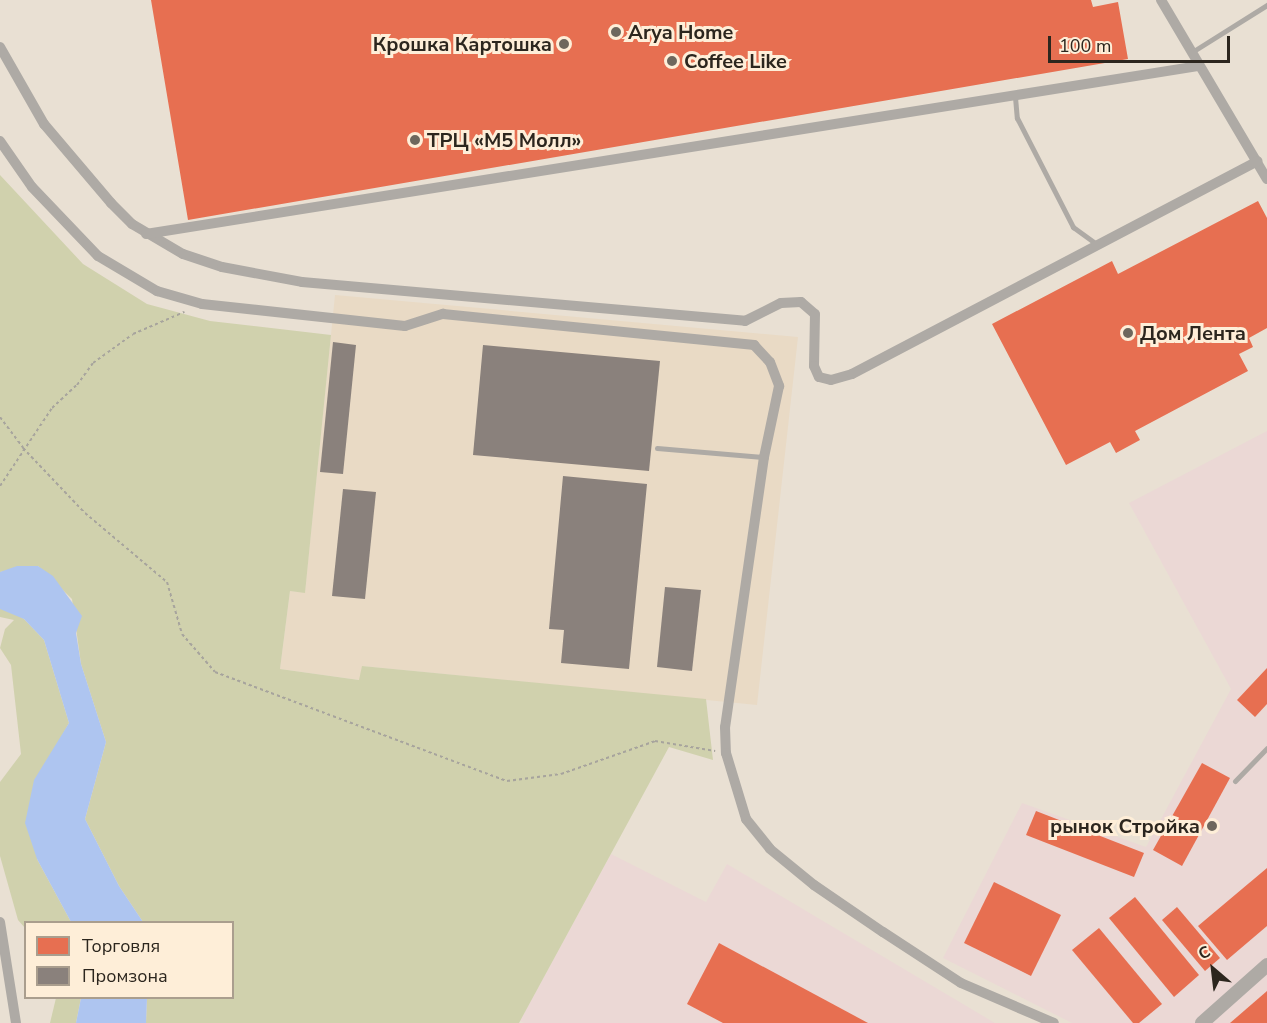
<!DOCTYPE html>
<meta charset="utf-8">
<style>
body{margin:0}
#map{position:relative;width:1267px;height:1023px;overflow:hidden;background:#e9e0d3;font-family:"Nunito Sans",sans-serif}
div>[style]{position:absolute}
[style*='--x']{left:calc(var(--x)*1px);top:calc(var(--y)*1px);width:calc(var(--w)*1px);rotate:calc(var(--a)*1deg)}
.commercial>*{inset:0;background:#ebd8d5}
.built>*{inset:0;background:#e9dac5}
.green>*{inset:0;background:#d0d1ad}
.water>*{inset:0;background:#aec5f0}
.shops>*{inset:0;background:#e76f51}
.industry>*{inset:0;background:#8a817c}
.path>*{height:2px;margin-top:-1px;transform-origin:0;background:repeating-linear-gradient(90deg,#a7a49d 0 3px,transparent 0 6px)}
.service>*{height:5px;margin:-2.5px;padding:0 2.5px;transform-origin:2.5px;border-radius:2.5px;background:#aeaaa5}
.minor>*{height:10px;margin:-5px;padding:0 5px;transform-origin:5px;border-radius:5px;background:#aeaaa5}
.tertiary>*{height:14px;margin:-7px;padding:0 7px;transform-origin:7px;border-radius:7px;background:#aeaaa5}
.dots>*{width:16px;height:16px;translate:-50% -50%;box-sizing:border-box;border:3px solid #feeed8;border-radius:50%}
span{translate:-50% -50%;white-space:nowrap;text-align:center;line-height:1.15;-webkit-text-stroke:6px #feeed8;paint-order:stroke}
.poi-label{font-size:20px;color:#2c261e;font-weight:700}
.left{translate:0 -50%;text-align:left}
.right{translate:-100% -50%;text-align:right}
.legend{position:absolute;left:24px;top:921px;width:210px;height:78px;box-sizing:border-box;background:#feeed8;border:2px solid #aa9e8e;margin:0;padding:8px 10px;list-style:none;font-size:18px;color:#2c261e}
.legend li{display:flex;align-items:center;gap:12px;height:30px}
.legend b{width:30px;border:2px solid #aa9e8e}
.north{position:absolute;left:1183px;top:939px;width:60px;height:60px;-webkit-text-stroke:4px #feeed8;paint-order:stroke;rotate:332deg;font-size:16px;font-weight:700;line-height:24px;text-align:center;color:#2c261e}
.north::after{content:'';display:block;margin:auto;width:21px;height:27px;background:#2c261e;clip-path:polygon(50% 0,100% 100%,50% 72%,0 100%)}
.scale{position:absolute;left:1048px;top:36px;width:182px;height:27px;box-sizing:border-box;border:3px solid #2c261e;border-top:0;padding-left:8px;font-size:18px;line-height:21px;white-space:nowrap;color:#2c261e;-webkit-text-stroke:4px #feeed8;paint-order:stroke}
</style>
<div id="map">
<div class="commercial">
<i style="clip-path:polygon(1267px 431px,1267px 1023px,1072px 1023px,943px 958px,1022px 803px,1146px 847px,1231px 689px,1129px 503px)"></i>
<i style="clip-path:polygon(611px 854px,706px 902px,727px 864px,995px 1023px,524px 1023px,520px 1021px)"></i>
</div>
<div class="built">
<i style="clip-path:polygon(335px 295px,798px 337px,757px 705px,363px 666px,360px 680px,280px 669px,290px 591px,305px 592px)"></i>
</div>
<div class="green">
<i style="clip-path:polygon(0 175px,83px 264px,147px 304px,210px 321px,331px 335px,305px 593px,290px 591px,280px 669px,359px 680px,362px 666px,706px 699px,713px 760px,669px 747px,519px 1023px,146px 1023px,147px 998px,232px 998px,232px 922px,143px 922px,119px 886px,85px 819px,106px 742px,81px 664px,72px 599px,38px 566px,0 572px)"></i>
<i style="clip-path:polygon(5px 608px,24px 619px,44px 640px,69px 723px,53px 752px,37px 859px,71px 922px,26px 922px,25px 928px,18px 920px,0 856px,0 782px,21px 754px,11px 665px,0 648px,5px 629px,14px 620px,0 617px,0 609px)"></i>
<i style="clip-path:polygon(56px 998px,81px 998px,76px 1023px,50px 1023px)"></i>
</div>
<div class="water">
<i style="clip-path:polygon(17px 566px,38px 566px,53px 576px,82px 616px,76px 633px,81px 664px,106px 742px,85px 819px,119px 886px,143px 922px,71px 922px,37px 859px,25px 823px,34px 780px,69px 723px,44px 640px,24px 619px,0 609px,0 572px)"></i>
<i style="clip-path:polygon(81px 998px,147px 998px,146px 1023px,76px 1023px)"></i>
</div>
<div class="shops">
<i style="clip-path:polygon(151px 0,1091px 0,1093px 7px,1118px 2px,1128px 59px,188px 220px)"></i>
<i style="clip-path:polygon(1258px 201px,1267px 218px,1267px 328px,1249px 338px,1253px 347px,1239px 354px,1248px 371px,1135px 431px,1140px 440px,1116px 453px,1110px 442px,1066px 465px,992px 324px,1112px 261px,1118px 274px)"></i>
<i style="clip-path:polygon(1267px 668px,1267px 704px,1255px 717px,1237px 700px)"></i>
<i style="clip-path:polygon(1202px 763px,1230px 778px,1182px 866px,1153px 850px)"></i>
<i style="clip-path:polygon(1036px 811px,1144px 853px,1134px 877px,1026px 835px)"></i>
<i style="clip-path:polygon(1267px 868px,1267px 926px,1227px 960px,1198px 926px)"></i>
<i style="clip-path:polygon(994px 882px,1061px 915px,1031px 976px,964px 943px)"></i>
<i style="clip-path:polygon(1135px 897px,1199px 975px,1174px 997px,1109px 918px)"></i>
<i style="clip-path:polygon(1177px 907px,1220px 958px,1205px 971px,1162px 920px)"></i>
<i style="clip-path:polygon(1099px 928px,1162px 1004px,1139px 1023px,1133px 1023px,1072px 950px)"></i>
<i style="clip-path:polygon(719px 943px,868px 1023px,723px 1023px,687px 1004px)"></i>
<i style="clip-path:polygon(1267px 991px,1267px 1023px,1230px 1023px)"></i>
</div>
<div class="industry">
<i style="clip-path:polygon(333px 342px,356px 345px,343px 474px,320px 472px)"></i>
<i style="clip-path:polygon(483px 345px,660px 361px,649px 471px,473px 455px)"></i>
<i style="clip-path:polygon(563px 476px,647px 484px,629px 669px,561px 663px,564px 630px,549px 629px)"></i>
<i style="clip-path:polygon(343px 489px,376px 492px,365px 599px,332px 596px)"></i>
<i style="clip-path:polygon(665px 587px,701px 590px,692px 671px,657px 667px)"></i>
</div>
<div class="path">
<i style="--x:0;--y:417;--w:39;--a:53"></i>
<i style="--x:23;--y:448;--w:90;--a:46.4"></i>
<i style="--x:85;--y:513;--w:107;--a:40.1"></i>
<i style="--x:167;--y:582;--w:54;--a:73.9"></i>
<i style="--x:182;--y:634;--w:50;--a:49"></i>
<i style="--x:215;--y:672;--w:312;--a:20.5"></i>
<i style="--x:507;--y:781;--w:54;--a:-7.4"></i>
<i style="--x:561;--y:774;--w:100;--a:-19.3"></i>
<i style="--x:655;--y:741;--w:61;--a:9.5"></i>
<i style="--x:0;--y:486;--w:94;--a:-56.3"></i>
<i style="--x:52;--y:408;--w:34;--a:-43"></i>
<i style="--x:77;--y:385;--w:27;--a:-54"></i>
<i style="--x:93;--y:363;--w:49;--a:-35.9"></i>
<i style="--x:133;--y:334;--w:56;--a:-23.3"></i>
</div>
<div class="service">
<i style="--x:1192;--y:52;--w:89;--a:-32.1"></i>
<i style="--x:1015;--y:97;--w:21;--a:85"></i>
<i style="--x:1017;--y:118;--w:123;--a:62.8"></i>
<i style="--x:1073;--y:227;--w:29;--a:36"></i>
<i style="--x:657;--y:448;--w:106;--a:4.9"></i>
<i style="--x:1235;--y:781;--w:46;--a:-45.9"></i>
</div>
<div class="minor">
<i style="--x:1161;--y:0;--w:208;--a:59.4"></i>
<i style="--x:0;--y:47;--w:89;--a:60.3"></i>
<i style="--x:44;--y:124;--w:104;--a:49.7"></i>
<i style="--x:111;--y:203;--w:30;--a:45"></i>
<i style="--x:132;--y:224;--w:59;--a:30.5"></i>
<i style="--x:183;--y:254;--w:41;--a:18.4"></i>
<i style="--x:222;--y:267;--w:81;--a:10.6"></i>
<i style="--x:302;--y:282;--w:445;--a:5"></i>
<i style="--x:745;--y:321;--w:40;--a:-26.6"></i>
<i style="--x:781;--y:303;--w:20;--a:-3"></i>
<i style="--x:801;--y:302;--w:18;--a:41"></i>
<i style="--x:815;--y:314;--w:52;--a:91.1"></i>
<i style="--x:814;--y:366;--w:12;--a:66"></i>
<i style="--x:819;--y:377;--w:12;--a:14"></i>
<i style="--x:831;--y:380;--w:22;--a:-16"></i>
<i style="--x:852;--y:374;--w:458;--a:-27.7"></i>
<i style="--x:0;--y:141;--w:56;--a:55.2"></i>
<i style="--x:32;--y:187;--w:95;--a:46.3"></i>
<i style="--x:98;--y:256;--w:69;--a:30.7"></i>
<i style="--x:157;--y:291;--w:47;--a:16.1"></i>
<i style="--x:202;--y:304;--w:204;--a:6.2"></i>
<i style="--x:405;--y:326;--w:40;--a:-18"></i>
<i style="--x:443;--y:314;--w:313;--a:5.7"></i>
<i style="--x:754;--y:345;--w:23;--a:47"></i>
<i style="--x:770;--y:362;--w:26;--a:69"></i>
<i style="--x:779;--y:386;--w:73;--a:101.9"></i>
<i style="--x:764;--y:457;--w:273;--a:98.2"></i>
<i style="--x:725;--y:727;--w:26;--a:88"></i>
<i style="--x:726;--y:753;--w:69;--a:73.1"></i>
<i style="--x:746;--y:819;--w:38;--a:51"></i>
<i style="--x:770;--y:849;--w:57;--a:39.3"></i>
<i style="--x:814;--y:885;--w:83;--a:34.3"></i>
<i style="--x:883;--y:932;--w:93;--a:33.2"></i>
<i style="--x:961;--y:983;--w:101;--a:23.3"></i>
<i style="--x:146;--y:234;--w:1065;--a:-9.07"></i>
<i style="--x:0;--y:922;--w:102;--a:81"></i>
</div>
<div class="tertiary">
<i style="--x:1202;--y:1023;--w:87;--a:-41.7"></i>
</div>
<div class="dots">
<i style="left:616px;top:32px;background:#6e675d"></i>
<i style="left:564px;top:44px;background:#6e675d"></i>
<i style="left:672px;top:61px;background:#6e675d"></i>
<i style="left:415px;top:140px;background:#6e675d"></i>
<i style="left:1128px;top:333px;background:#6e675d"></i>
<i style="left:1212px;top:826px;background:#6e675d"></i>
</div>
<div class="poi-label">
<span class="left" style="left:628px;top:32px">Arya Home</span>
<span class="right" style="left:552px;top:44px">Крошка Картошка</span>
<span class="left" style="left:684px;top:61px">Coffee Like</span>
<span class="left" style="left:427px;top:140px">ТРЦ «М5 Молл»</span>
<span class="left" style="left:1140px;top:333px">Дом Лента</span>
<span class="right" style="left:1200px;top:826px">рынок Стройка</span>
</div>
<ul class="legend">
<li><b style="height:16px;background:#e76f51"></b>Торговля</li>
<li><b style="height:16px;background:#8a817c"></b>Промзона</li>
</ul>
<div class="north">С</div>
<div class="scale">100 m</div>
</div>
